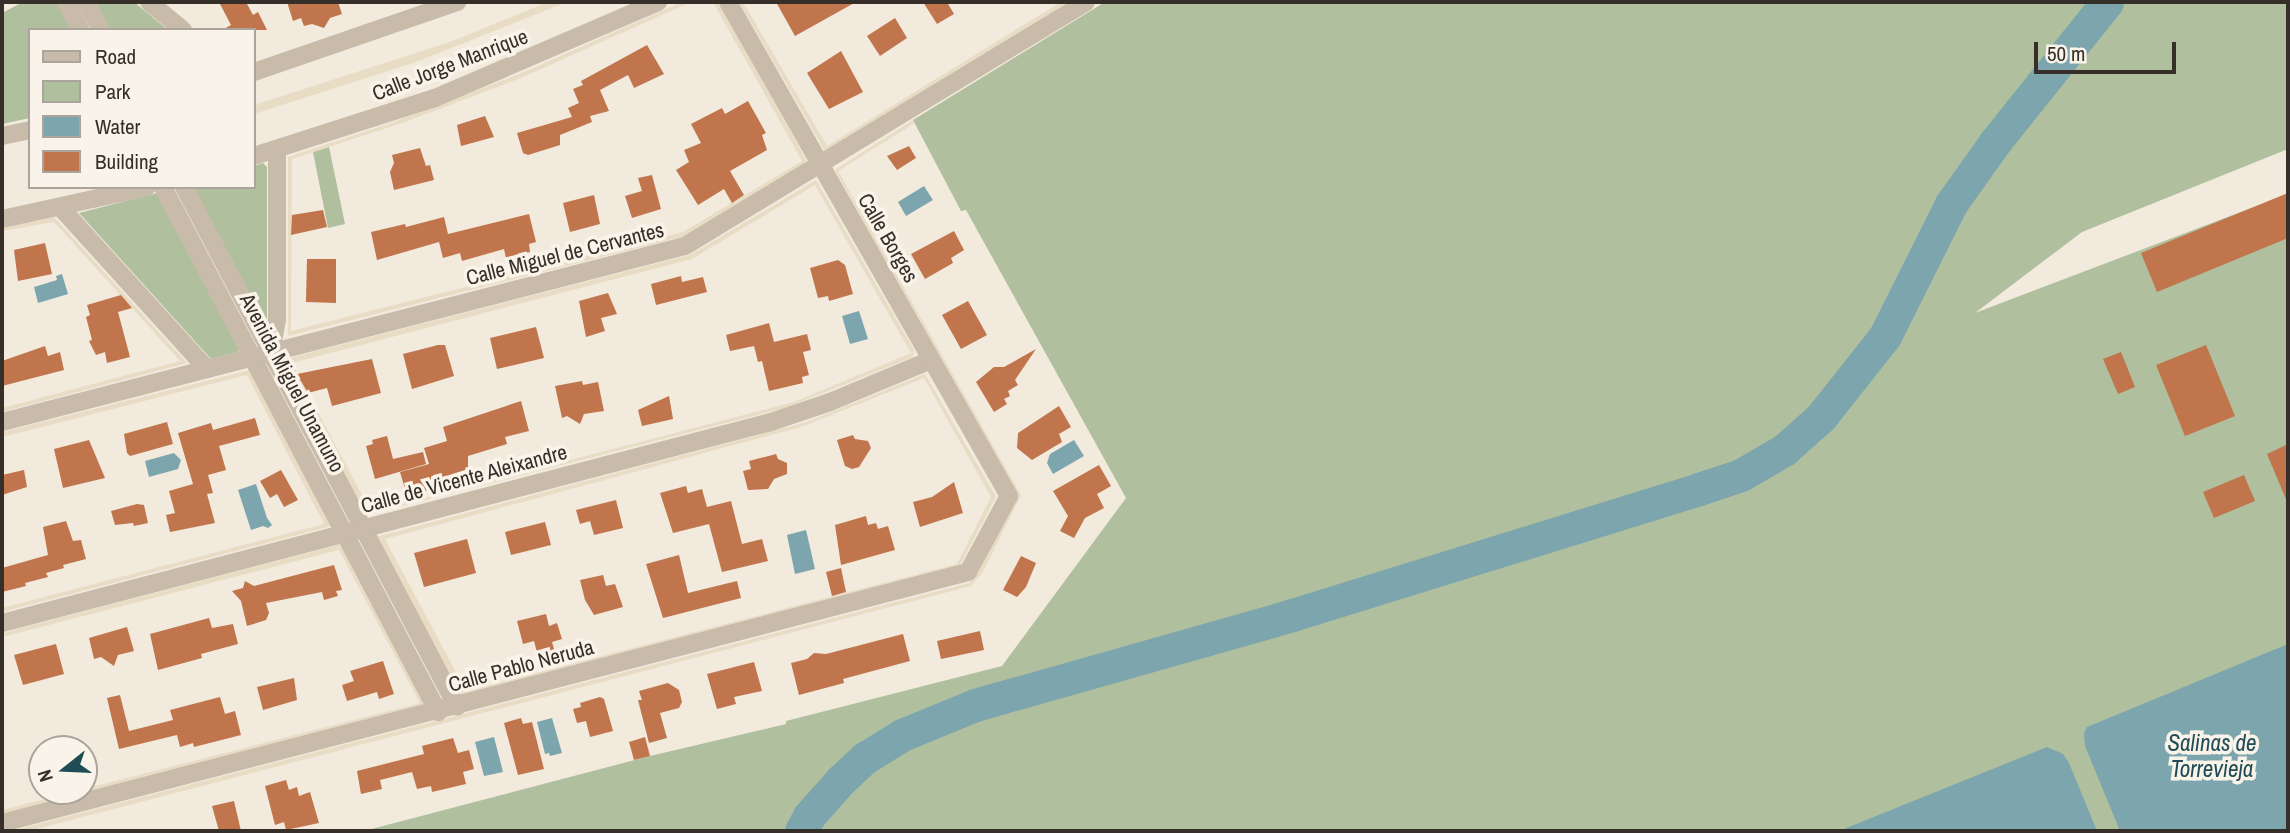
<!DOCTYPE html>
<style>
body{margin:0}
#map{position:relative;width:2290px;height:833px;overflow:hidden;background:#f1eadd;font-family:"Archivo Narrow",sans-serif}
div>[style]{position:absolute}
[style*='--x']{left:calc(var(--x)*1px);top:calc(var(--y)*1px);width:calc(var(--w)*1px);rotate:calc(var(--a)*1deg)}
.green>*{inset:0;background:#b0bf9e}
.plaza>*{inset:0;background:#e8dcc5}
.water>*{inset:0;background:#7da5ad}
.river>*{height:33px;margin:-16.5px;padding:0 16.5px;transform-origin:16.5px;border-radius:16.5px;background:#7da5ad}
.building>*{inset:0;background:#c0754c}
.minor>*{height:18px;margin:-9px;padding:0 9px;transform-origin:9px;border-radius:9px;background:#c8bba9}
span{translate:-50% -50%;white-space:nowrap;text-align:center;line-height:1.15;-webkit-text-stroke:7px #f9f3e9;paint-order:stroke}
.street-label{font-size:21px;color:#362e29}
.water-label{font-size:23px;color:#204c56;font-style:italic}
.frame{position:absolute;inset:0;border:4px solid #362e29;pointer-events:none}
.legend{position:absolute;left:28px;top:28px;width:228px;height:161px;box-sizing:border-box;background:#f9f3e9;border:2px solid #aba49c;margin:0;padding:9px 12px;list-style:none;font-size:21px;color:#362e29}
.legend li{display:flex;align-items:center;gap:14px;height:35px}
.legend b{width:35px;border:2px solid #aba49c}
.north{position:absolute;left:28px;top:735px;width:70px;height:70px;box-sizing:border-box;background:#f9f3e9;border:2px solid #aba49c;border-radius:50%;rotate:252deg;font-size:19px;font-weight:700;line-height:28px;text-align:center;color:#362e29}
.north::after{content:'';display:block;margin:auto;width:24px;height:32px;background:#204c56;clip-path:polygon(50% 0,100% 100%,50% 72%,0 100%)}
.scale{position:absolute;left:2034px;top:42px;width:142px;height:32px;box-sizing:border-box;border:4px solid #362e29;border-top:0;padding-left:9px;font-size:21px;line-height:24px;white-space:nowrap;color:#362e29;-webkit-text-stroke:5px #f9f3e9;paint-order:stroke}
</style>
<div id="map">
<div class="green">
<i style="clip-path:polygon(23px 2px,58px 2px,73px 30px,30px 30px,30px 118px,2px 124px,2px 13px)"></i>
<i style="clip-path:polygon(95px 2px,134px 2px,168px 30px,109px 30px)"></i>
<i style="clip-path:polygon(1105px 2px,2288px 2px,2288px 149px,2082px 232px,1975px 313px,2288px 194px,2288px 831px,364px 831px,650px 756px,786px 724px,786px 721px,1002px 666px,1126px 498px,966px 210px,961px 211px,913px 120px)"></i>
<i style="clip-path:polygon(329px 147px,345px 224px,328px 228px,313px 152px)"></i>
<i style="clip-path:polygon(263px 163px,267px 167px,267px 319px,264px 321px,193px 187px,254px 187px,254px 166px)"></i>
<i style="clip-path:polygon(157px 193px,240px 347px,238px 352px,211px 359px,79px 213px)"></i>
</div>
<div class="plaza">
<i style="clip-path:polygon(548px 2px,567px 2px,416px 62px,254px 114px,254px 105px,450px 42px)"></i>
<i style="clip-path:polygon(682px 2px,691px 2px,521px 78px,405px 122px,292px 159px,291px 331px,683px 232px,802px 161px,713px 2px,718px 2px,806px 159px,805px 164px,685px 236px,288px 336px,288px 157px,391px 123px,522px 73px)"></i>
<i style="clip-path:polygon(739px 2px,743px 2px,827px 146px,1061px 2px,1068px 2px,825px 151px)"></i>
<i style="clip-path:polygon(913px 120px,915px 123px,838px 171px,1021px 495px,983px 572px,971px 586px,29px 831px,11px 831px,969px 583px,980px 570px,1017px 495px,835px 170px)"></i>
<i style="clip-path:polygon(evenodd,816px 180px,914px 350px,913px 357px,785px 408px,366px 515px,286px 364px,289px 358px,690px 255px,816px 180px,815px 185px,911px 353px,794px 402px,371px 512px,292px 363px,692px 259px,815px 185px)"></i>
<i style="clip-path:polygon(54px 217px,187px 363px,2px 412px,2px 408px,180px 361px,54px 222px,2px 231px,2px 227px)"></i>
<i style="clip-path:polygon(250px 370px,331px 526px,2px 612px,2px 608px,324px 524px,247px 375px,2px 437px,2px 432px)"></i>
<i style="clip-path:polygon(evenodd,925px 374px,996px 497px,959px 567px,462px 696px,376px 537px,807px 422px,925px 374px,924px 378px,991px 497px,957px 564px,466px 691px,385px 539px,801px 427px,924px 378px)"></i>
<i style="clip-path:polygon(342px 544px,427px 704px,2px 814px,2px 810px,420px 703px,339px 550px,2px 637px,2px 633px)"></i>
</div>
<div class="water">
<i style="clip-path:polygon(924px 186px,933px 200px,906px 216px,898px 202px)"></i>
<i style="clip-path:polygon(62px 274px,68px 294px,38px 303px,34px 287px,57px 280px,56px 276px)"></i>
<i style="clip-path:polygon(859px 311px,868px 339px,850px 344px,842px 316px)"></i>
<i style="clip-path:polygon(1074px 440px,1084px 456px,1053px 474px,1047px 463px,1050px 454px)"></i>
<i style="clip-path:polygon(174px 453px,181px 460px,178px 469px,149px 477px,145px 461px)"></i>
<i style="clip-path:polygon(256px 484px,267px 518px,272px 525px,268px 528px,263px 526px,251px 530px,238px 490px)"></i>
<i style="clip-path:polygon(806px 530px,815px 569px,795px 574px,787px 535px)"></i>
<i style="clip-path:polygon(2288px 644px,2288px 831px,2120px 831px,2085px 746px,2084px 733px,2087px 727px)"></i>
<i style="clip-path:polygon(552px 718px,562px 753px,550px 756px,549px 753px,545px 754px,537px 722px)"></i>
<i style="clip-path:polygon(494px 737px,503px 772px,484px 776px,475px 742px)"></i>
<i style="clip-path:polygon(2047px 747px,2063px 754px,2069px 763px,2097px 831px,1839px 831px)"></i>
</div>
<div class="river">
<i style="--x:801;--y:831;--w:17;--a:-62"></i>
<i style="--x:809;--y:816;--w:48;--a:-48.4"></i>
<i style="--x:841;--y:780;--w:33;--a:-43"></i>
<i style="--x:865;--y:758;--w:44;--a:-31.9"></i>
<i style="--x:902;--y:735;--w:79;--a:-22.3"></i>
<i style="--x:975;--y:705;--w:326;--a:-15.8"></i>
<i style="--x:1289;--y:616;--w:429;--a:-17.2"></i>
<i style="--x:1699;--y:489;--w:44;--a:-18.4"></i>
<i style="--x:1741;--y:475;--w:50;--a:-30.2"></i>
<i style="--x:1784;--y:450;--w:50;--a:-41.7"></i>
<i style="--x:1821;--y:417;--w:103;--a:-51.7"></i>
<i style="--x:1885;--y:336;--w:148;--a:-63.4"></i>
<i style="--x:1951;--y:204;--w:76;--a:-54.6"></i>
<i style="--x:1995;--y:142;--w:179;--a:-51.3"></i>
</div>
<div class="building">
<i style="clip-path:polygon(219px 2px,246px 2px,253px 15px,258px 12px,267px 30px,222px 30px,231px 25px)"></i>
<i style="clip-path:polygon(287px 2px,338px 2px,342px 14px,330px 18px,324px 28px,312px 24px,304px 26px,301px 18px,293px 21px)"></i>
<i style="clip-path:polygon(776px 2px,856px 2px,795px 36px)"></i>
<i style="clip-path:polygon(923px 2px,947px 2px,954px 14px,937px 24px)"></i>
<i style="clip-path:polygon(895px 18px,907px 38px,880px 56px,867px 36px)"></i>
<i style="clip-path:polygon(647px 45px,664px 74px,634px 88px,628px 75px,600px 90px,609px 111px,590px 116px,592px 122px,560px 135px,560px 145px,528px 155px,523px 153px,517px 133px,572px 117px,568px 108px,579px 103px,573px 89px,583px 85px,581px 81px)"></i>
<i style="clip-path:polygon(841px 51px,863px 92px,829px 109px,807px 73px)"></i>
<i style="clip-path:polygon(748px 101px,766px 133px,762px 135px,767px 150px,730px 171px,744px 195px,732px 203px,724px 189px,698px 205px,676px 170px,689px 162px,684px 150px,701px 143px,691px 124px,722px 108px,725px 114px)"></i>
<i style="clip-path:polygon(485px 116px,494px 137px,461px 146px,457px 125px)"></i>
<i style="clip-path:polygon(909px 146px,916px 158px,897px 170px,887px 156px)"></i>
<i style="clip-path:polygon(420px 148px,426px 166px,430px 165px,434px 180px,394px 190px,390px 172px,394px 163px,392px 155px)"></i>
<i style="clip-path:polygon(652px 175px,661px 209px,632px 218px,625px 196px,642px 191px,638px 178px)"></i>
<i style="clip-path:polygon(2288px 193px,2288px 238px,2157px 292px,2141px 253px)"></i>
<i style="clip-path:polygon(594px 195px,600px 224px,570px 232px,563px 203px)"></i>
<i style="clip-path:polygon(323px 210px,327px 227px,291px 235px,292px 215px)"></i>
<i style="clip-path:polygon(529px 214px,536px 242px,529px 244px,530px 252px,506px 258px,504px 249px,462px 261px,460px 253px,443px 258px,439px 242px,377px 260px,371px 232px,405px 224px,406px 227px,444px 217px,448px 234px)"></i>
<i style="clip-path:polygon(954px 231px,964px 250px,951px 258px,953px 263px,925px 279px,911px 254px)"></i>
<i style="clip-path:polygon(45px 243px,52px 274px,18px 281px,14px 250px)"></i>
<i style="clip-path:polygon(307px 259px,336px 259px,336px 303px,306px 302px)"></i>
<i style="clip-path:polygon(838px 260px,845px 265px,853px 294px,829px 301px,828px 296px,818px 298px,810px 268px)"></i>
<i style="clip-path:polygon(681px 276px,682px 282px,703px 277px,707px 292px,656px 305px,651px 284px)"></i>
<i style="clip-path:polygon(608px 293px,617px 314px,601px 318px,605px 331px,586px 337px,579px 301px)"></i>
<i style="clip-path:polygon(121px 295px,132px 308px,118px 312px,130px 357px,107px 363px,105px 352px,96px 355px,89px 341px,92px 340px,86px 317px,90px 315px,87px 305px)"></i>
<i style="clip-path:polygon(968px 301px,987px 335px,961px 349px,942px 315px)"></i>
<i style="clip-path:polygon(769px 323px,774px 342px,807px 334px,811px 350px,803px 352px,809px 375px,802px 377px,803px 383px,769px 391px,762px 361px,758px 362px,754px 346px,730px 351px,726px 335px)"></i>
<i style="clip-path:polygon(536px 327px,544px 358px,497px 369px,490px 338px)"></i>
<i style="clip-path:polygon(438px 345px,445px 345px,454px 376px,412px 389px,403px 354px)"></i>
<i style="clip-path:polygon(2206px 345px,2235px 416px,2185px 436px,2156px 365px)"></i>
<i style="clip-path:polygon(45px 346px,48px 356px,60px 352px,64px 370px,2px 386px,2px 361px)"></i>
<i style="clip-path:polygon(1036px 349px,1015px 380px,1018px 385px,1008px 391px,1010px 396px,1004px 399px,1007px 404px,994px 412px,976px 382px,994px 367px,1004px 367px)"></i>
<i style="clip-path:polygon(2121px 352px,2135px 387px,2118px 394px,2103px 359px)"></i>
<i style="clip-path:polygon(372px 359px,381px 393px,332px 406px,327px 388px,308px 393px,297px 374px)"></i>
<i style="clip-path:polygon(582px 381px,583px 385px,598px 382px,604px 411px,584px 414px,580px 424px,567px 416px,562px 418px,555px 386px)"></i>
<i style="clip-path:polygon(669px 396px,673px 419px,642px 426px,638px 410px)"></i>
<i style="clip-path:polygon(521px 401px,529px 431px,505px 437px,507px 444px,468px 456px,468px 469px,440px 478px,442px 486px,407px 496px,400px 472px,429px 464px,424px 448px,447px 441px,443px 427px)"></i>
<i style="clip-path:polygon(1059px 406px,1071px 427px,1059px 434px,1062px 442px,1032px 460px,1017px 448px,1018px 433px)"></i>
<i style="clip-path:polygon(255px 418px,260px 435px,219px 446px,226px 470px,208px 475px,213px 493px,207px 494px,215px 523px,170px 532px,166px 515px,175px 513px,169px 491px,193px 484px,178px 433px,211px 423px,213px 430px)"></i>
<i style="clip-path:polygon(167px 422px,173px 444px,130px 456px,127px 453px,124px 434px)"></i>
<i style="clip-path:polygon(853px 435px,855px 439px,868px 441px,871px 448px,859px 467px,852px 469px,845px 466px,837px 440px)"></i>
<i style="clip-path:polygon(387px 436px,393px 459px,423px 452px,426px 464px,375px 479px,366px 446px,373px 444px,372px 440px)"></i>
<i style="clip-path:polygon(89px 440px,105px 478px,63px 488px,54px 449px)"></i>
<i style="clip-path:polygon(2288px 444px,2288px 504px,2267px 454px)"></i>
<i style="clip-path:polygon(776px 454px,778px 459px,787px 463px,787px 474px,774px 479px,768px 489px,748px 490px,743px 471px,751px 469px,749px 461px)"></i>
<i style="clip-path:polygon(1099px 465px,1111px 486px,1097px 494px,1104px 508px,1085px 518px,1074px 538px,1060px 531px,1068px 516px,1053px 491px)"></i>
<i style="clip-path:polygon(24px 470px,27px 487px,2px 495px,2px 475px)"></i>
<i style="clip-path:polygon(281px 470px,298px 500px,284px 507px,277px 494px,270px 498px,260px 481px)"></i>
<i style="clip-path:polygon(2244px 475px,2255px 501px,2214px 518px,2203px 492px)"></i>
<i style="clip-path:polygon(954px 482px,963px 513px,920px 527px,913px 502px,932px 497px)"></i>
<i style="clip-path:polygon(686px 486px,688px 493px,702px 489px,707px 507px,731px 501px,742px 544px,762px 539px,768px 561px,722px 572px,709px 524px,673px 533px,660px 493px)"></i>
<i style="clip-path:polygon(616px 500px,623px 528px,594px 535px,590px 521px,580px 524px,576px 510px)"></i>
<i style="clip-path:polygon(137px 504px,144px 505px,148px 523px,134px 526px,133px 523px,115px 525px,111px 511px)"></i>
<i style="clip-path:polygon(866px 516px,868px 525px,876px 523px,878px 529px,888px 526px,895px 550px,841px 565px,835px 525px)"></i>
<i style="clip-path:polygon(66px 521px,73px 541px,81px 540px,86px 559px,63px 565px,64px 568px,46px 573px,48px 577px,25px 583px,26px 586px,2px 592px,2px 568px,48px 555px,43px 527px)"></i>
<i style="clip-path:polygon(545px 522px,551px 545px,511px 555px,505px 532px)"></i>
<i style="clip-path:polygon(467px 539px,476px 573px,424px 587px,414px 553px)"></i>
<i style="clip-path:polygon(679px 555px,688px 593px,737px 581px,741px 598px,663px 618px,646px 564px)"></i>
<i style="clip-path:polygon(1021px 556px,1036px 563px,1026px 587px,1017px 597px,1003px 590px)"></i>
<i style="clip-path:polygon(334px 565px,342px 590px,336px 591px,338px 596px,324px 600px,322px 592px,266px 603px,269px 613px,266px 620px,247px 626px,241px 601px,232px 591px,243px 588px,245px 581px,254px 586px)"></i>
<i style="clip-path:polygon(841px 568px,846px 592px,832px 596px,826px 572px)"></i>
<i style="clip-path:polygon(603px 575px,606px 586px,615px 584px,623px 607px,594px 615px,585px 600px,580px 580px)"></i>
<i style="clip-path:polygon(546px 614px,549px 626px,557px 623px,562px 639px,552px 642px,555px 652px,538px 656px,534px 641px,523px 644px,517px 621px)"></i>
<i style="clip-path:polygon(209px 618px,212px 628px,233px 624px,238px 644px,201px 654px,202px 658px,158px 670px,150px 634px)"></i>
<i style="clip-path:polygon(127px 627px,134px 651px,118px 655px,114px 666px,101px 657px,94px 659px,89px 638px)"></i>
<i style="clip-path:polygon(980px 631px,984px 650px,941px 659px,937px 641px)"></i>
<i style="clip-path:polygon(903px 634px,910px 661px,843px 679px,844px 683px,799px 695px,791px 663px,807px 659px,814px 653px,826px 654px)"></i>
<i style="clip-path:polygon(56px 644px,64px 674px,23px 685px,14px 655px)"></i>
<i style="clip-path:polygon(383px 661px,394px 694px,379px 699px,377px 692px,347px 701px,342px 685px,354px 681px,350px 671px)"></i>
<i style="clip-path:polygon(754px 662px,762px 691px,734px 697px,736px 704px,717px 709px,707px 674px)"></i>
<i style="clip-path:polygon(294px 678px,297px 700px,263px 710px,257px 687px)"></i>
<i style="clip-path:polygon(668px 683px,679px 690px,682px 702px,679px 708px,660px 713px,667px 738px,649px 743px,638px 700px,642px 700px,639px 691px)"></i>
<i style="clip-path:polygon(120px 695px,129px 731px,173px 720px,170px 710px,220px 697px,225px 714px,235px 711px,241px 735px,194px 747px,193px 743px,180px 747px,177px 735px,119px 749px,107px 698px)"></i>
<i style="clip-path:polygon(600px 697px,604px 699px,613px 731px,590px 737px,586px 721px,577px 723px,573px 709px,581px 707px,580px 703px)"></i>
<i style="clip-path:polygon(521px 718px,523px 724px,532px 722px,544px 769px,518px 775px,504px 723px)"></i>
<i style="clip-path:polygon(645px 737px,650px 756px,634px 760px,629px 742px)"></i>
<i style="clip-path:polygon(453px 738px,458px 753px,469px 750px,474px 769px,463px 772px,466px 784px,432px 792px,431px 786px,417px 789px,412px 772px,380px 780px,382px 789px,361px 794px,357px 771px,424px 754px,422px 746px)"></i>
<i style="clip-path:polygon(286px 780px,289px 790px,297px 787px,299px 796px,310px 792px,319px 823px,286px 830px,284px 822px,275px 825px,265px 786px)"></i>
<i style="clip-path:polygon(234px 801px,241px 831px,219px 831px,212px 806px)"></i>
</div>
<div class="minor">
<i style="--x:66;--y:2;--w:31;--a:63"></i>
<i style="--x:86;--y:2;--w:32;--a:62"></i>
<i style="--x:149;--y:2;--w:44;--a:39.5"></i>
<i style="--x:254;--y:72;--w:215;--a:-19"></i>
<i style="--x:2;--y:136;--w:29;--a:-12"></i>
<i style="--x:254;--y:156;--w:190;--a:-17.8"></i>
<i style="--x:435;--y:98;--w:243;--a:-23.3"></i>
<i style="--x:163;--y:187;--w:593;--a:62.35"></i>
<i style="--x:184;--y:187;--w:587;--a:62.3"></i>
<i style="--x:61;--y:208;--w:217;--a:47.8"></i>
<i style="--x:2;--y:219;--w:148;--a:-12.4"></i>
<i style="--x:271;--y:353;--w:34;--a:-80"></i>
<i style="--x:277;--y:320;--w:171;--a:-90"></i>
<i style="--x:2;--y:422;--w:705;--a:-14.45"></i>
<i style="--x:685;--y:246;--w:469;--a:-31.3"></i>
<i style="--x:2;--y:623;--w:795;--a:-14.65"></i>
<i style="--x:771;--y:422;--w:62;--a:-18.7"></i>
<i style="--x:830;--y:402;--w:109;--a:-22.6"></i>
<i style="--x:2;--y:823;--w:998;--a:-14.57"></i>
<i style="--x:968;--y:572;--w:86;--a:-61.7"></i>
<i style="--x:1009;--y:496;--w:568;--a:-119.63"></i>
</div>
<div class="street-label">
<span style="left:450px;top:65px;rotate:-21deg">Calle Jorge Manrique</span>
<span style="left:888px;top:238px;rotate:60deg">Calle Borges</span>
<span style="left:565px;top:254px;rotate:-14deg">Calle Miguel de Cervantes</span>
<span style="left:292px;top:383px;rotate:62deg">Avenida Miguel Unamuno</span>
<span style="left:464px;top:479px;rotate:-15deg">Calle de Vicente Aleixandre</span>
<span style="left:521px;top:666px;rotate:-15deg">Calle Pablo Neruda</span>
</div>
<div class="water-label">
<span style="left:2212px;top:756px">Salinas de<br>Torrevieja</span>
</div>
<div class="frame"></div>
<ul class="legend">
<li><b style="height:9px;background:#c8bba9"></b>Road</li>
<li><b style="height:19px;background:#b0bf9e"></b>Park</li>
<li><b style="height:19px;background:#7da5ad"></b>Water</li>
<li><b style="height:19px;background:#c0754c"></b>Building</li>
</ul>
<div class="north">N</div>
<div class="scale">50 m</div>
</div>
